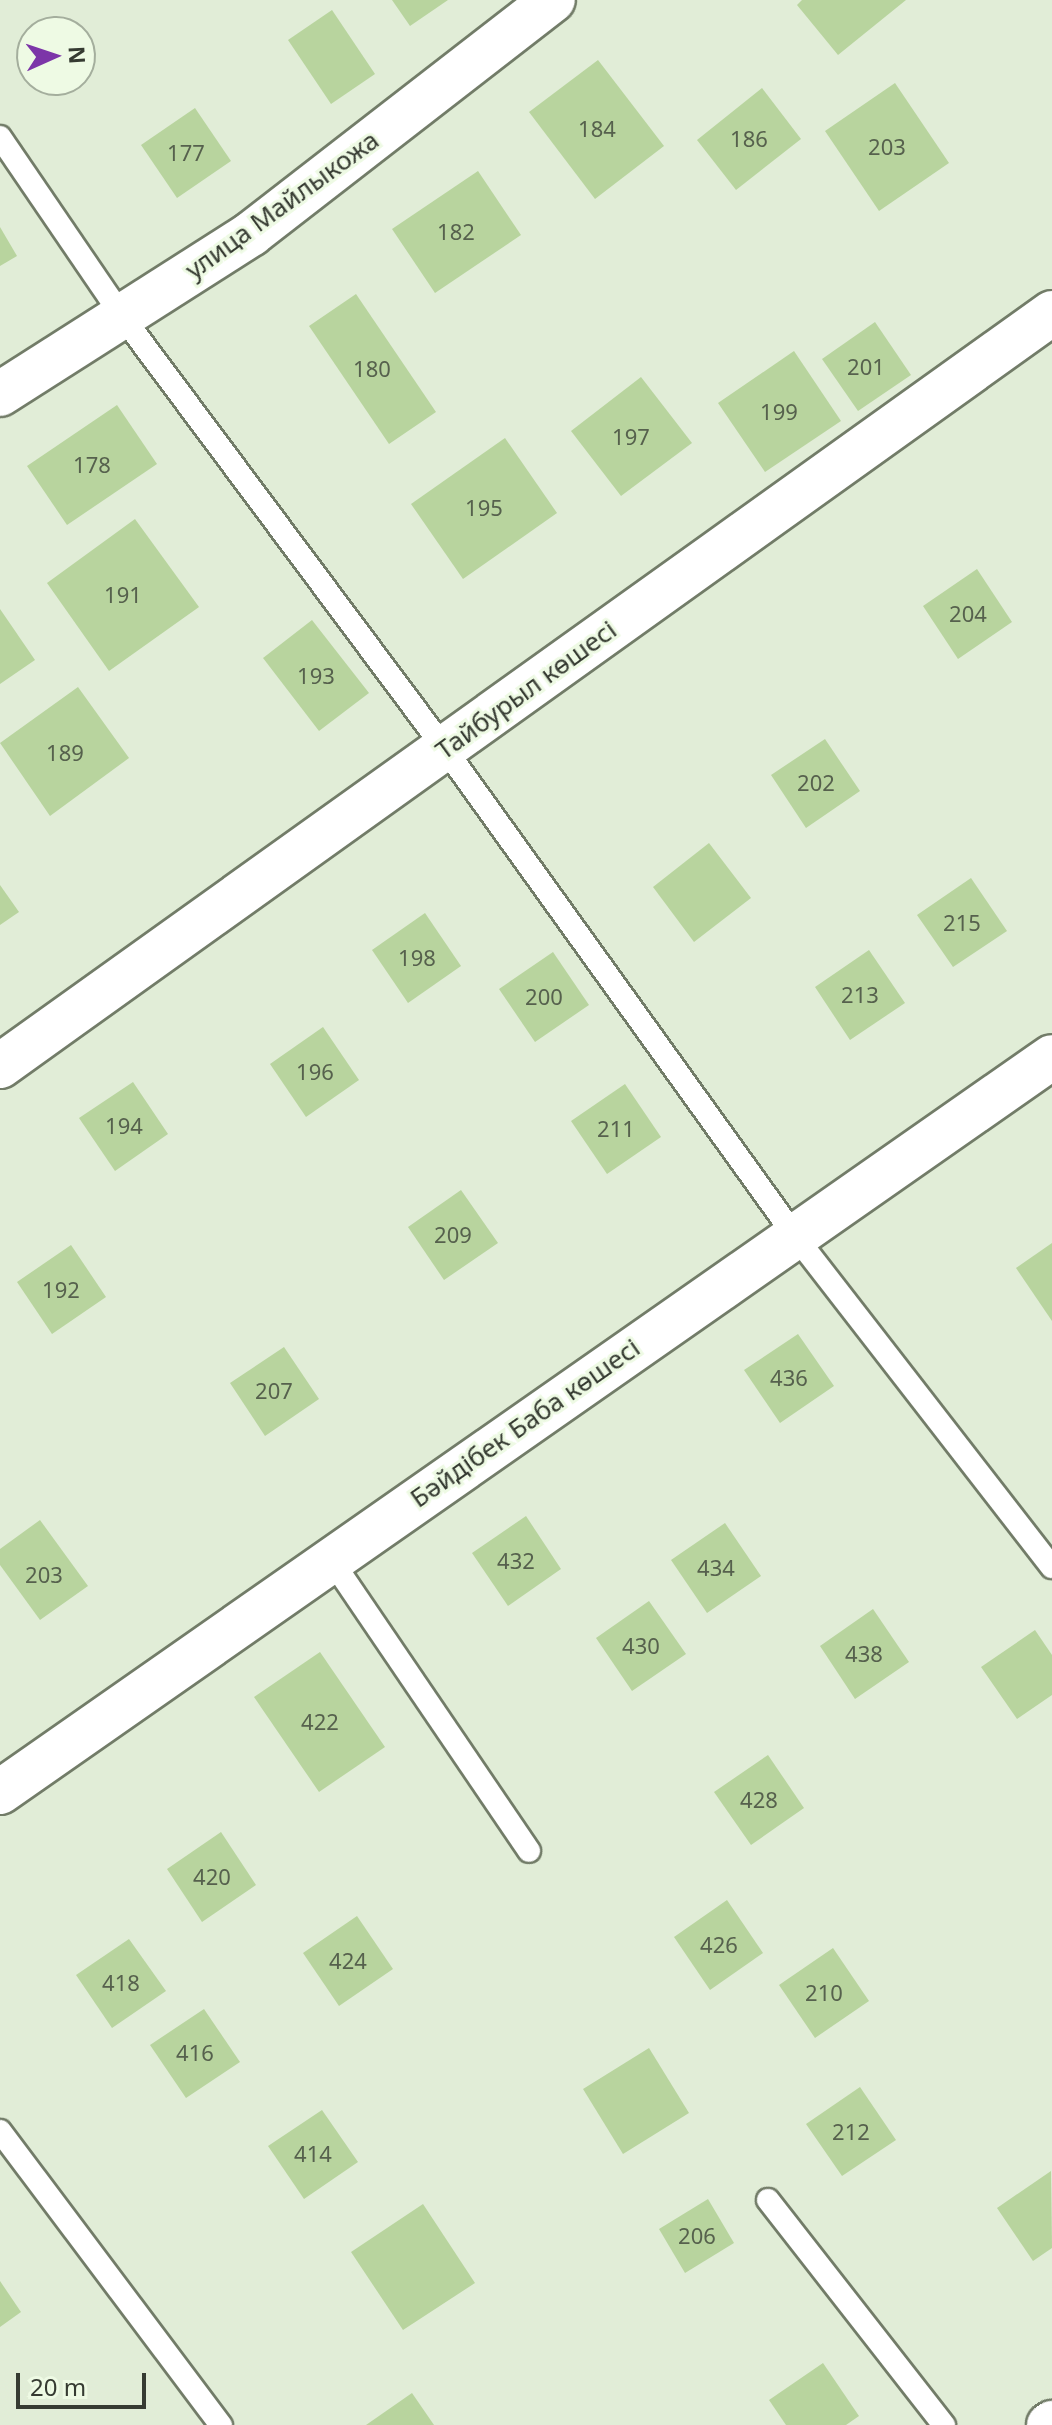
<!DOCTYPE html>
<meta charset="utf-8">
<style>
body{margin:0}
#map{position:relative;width:1052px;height:2425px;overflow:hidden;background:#e1edd7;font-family:"Noto Sans",sans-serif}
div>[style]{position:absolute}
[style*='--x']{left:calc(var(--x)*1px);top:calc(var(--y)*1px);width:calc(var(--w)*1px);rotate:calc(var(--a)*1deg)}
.building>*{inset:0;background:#b8d49e}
.roads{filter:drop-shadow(2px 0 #727c68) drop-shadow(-2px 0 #727c68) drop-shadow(0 2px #727c68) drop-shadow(0 -2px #727c68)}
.service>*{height:22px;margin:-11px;padding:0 11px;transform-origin:11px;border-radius:11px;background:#fff}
.minor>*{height:44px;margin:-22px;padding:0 22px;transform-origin:22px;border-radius:22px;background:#fff}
span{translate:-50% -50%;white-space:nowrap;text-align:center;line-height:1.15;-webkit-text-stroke:6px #eefae4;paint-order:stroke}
.number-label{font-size:22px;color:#56614d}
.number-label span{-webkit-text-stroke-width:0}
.street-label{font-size:26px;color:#363b32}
.north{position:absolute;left:16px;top:16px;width:80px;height:80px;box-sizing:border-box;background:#eefae4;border:2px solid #a4ae9d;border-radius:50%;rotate:87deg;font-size:22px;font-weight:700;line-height:32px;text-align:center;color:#363b32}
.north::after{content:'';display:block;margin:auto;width:28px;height:36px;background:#7c35a8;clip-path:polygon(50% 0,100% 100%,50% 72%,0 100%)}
.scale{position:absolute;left:16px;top:2373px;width:130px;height:36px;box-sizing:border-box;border:4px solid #363b32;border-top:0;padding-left:10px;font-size:24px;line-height:28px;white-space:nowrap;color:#363b32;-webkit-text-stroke:6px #eefae4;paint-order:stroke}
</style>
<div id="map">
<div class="building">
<i style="clip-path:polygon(392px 0,448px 0,410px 26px)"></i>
<i style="clip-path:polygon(802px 0,906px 0,838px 55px,797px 5px)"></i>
<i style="clip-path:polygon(332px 10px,375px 74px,331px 104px,288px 40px)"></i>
<i style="clip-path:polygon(598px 60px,664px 146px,595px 199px,529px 112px)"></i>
<i style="clip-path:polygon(895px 83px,949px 163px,879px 211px,825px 131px)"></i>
<i style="clip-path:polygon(762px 88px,801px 139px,736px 190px,697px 140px)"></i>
<i style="clip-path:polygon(195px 108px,231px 161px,177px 198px,141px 145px)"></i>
<i style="clip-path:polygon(478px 171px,521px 235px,435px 293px,392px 229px)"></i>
<i style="clip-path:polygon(0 227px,17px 256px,0 266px)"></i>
<i style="clip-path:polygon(356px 294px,436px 412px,389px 444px,309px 326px)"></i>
<i style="clip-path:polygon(875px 322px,911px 375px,858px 411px,822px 359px)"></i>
<i style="clip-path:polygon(794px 351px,841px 421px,765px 472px,718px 403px)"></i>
<i style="clip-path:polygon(641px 377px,692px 443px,621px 496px,571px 431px)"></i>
<i style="clip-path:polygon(117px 405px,157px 464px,67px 525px,27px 466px)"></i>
<i style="clip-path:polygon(505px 438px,557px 513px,463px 579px,411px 504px)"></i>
<i style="clip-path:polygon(135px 519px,199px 607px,109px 671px,47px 583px)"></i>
<i style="clip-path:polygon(977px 569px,1012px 622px,958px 659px,923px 606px)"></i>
<i style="clip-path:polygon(0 609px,35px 660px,0 684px)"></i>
<i style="clip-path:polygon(312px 620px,369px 693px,319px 731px,263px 658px)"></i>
<i style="clip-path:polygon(78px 687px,129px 758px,50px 816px,0 743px)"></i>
<i style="clip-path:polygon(825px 739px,860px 791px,806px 828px,771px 775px)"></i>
<i style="clip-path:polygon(709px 843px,751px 898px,694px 942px,653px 887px)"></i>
<i style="clip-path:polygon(971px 878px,1007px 931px,953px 967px,917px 915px)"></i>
<i style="clip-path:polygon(0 885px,19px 912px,0 925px)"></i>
<i style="clip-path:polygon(425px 913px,461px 966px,408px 1003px,372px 950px)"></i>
<i style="clip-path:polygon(869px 950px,905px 1003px,850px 1040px,815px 987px)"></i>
<i style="clip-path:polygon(553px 952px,589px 1005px,535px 1042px,499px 989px)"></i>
<i style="clip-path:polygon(323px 1027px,359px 1080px,306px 1117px,270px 1064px)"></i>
<i style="clip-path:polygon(133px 1082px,168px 1134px,115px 1171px,79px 1118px)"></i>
<i style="clip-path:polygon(625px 1084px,661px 1137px,607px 1174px,571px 1121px)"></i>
<i style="clip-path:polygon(461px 1190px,498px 1243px,444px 1280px,408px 1227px)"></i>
<i style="clip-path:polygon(1052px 1243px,1052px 1321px,1016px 1268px)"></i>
<i style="clip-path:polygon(71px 1245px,106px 1297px,52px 1334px,17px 1282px)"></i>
<i style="clip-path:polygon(798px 1334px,834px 1386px,780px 1423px,744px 1370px)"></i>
<i style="clip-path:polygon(284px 1347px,319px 1399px,265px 1436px,230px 1383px)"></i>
<i style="clip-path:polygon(526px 1516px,561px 1569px,508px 1606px,472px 1553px)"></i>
<i style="clip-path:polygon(40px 1520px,88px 1586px,40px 1620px,0 1565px,0 1549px)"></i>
<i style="clip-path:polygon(725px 1523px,761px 1576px,707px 1613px,671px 1560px)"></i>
<i style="clip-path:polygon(649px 1601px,686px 1654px,632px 1691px,596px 1638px)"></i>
<i style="clip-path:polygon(873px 1609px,909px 1662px,855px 1699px,820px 1646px)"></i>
<i style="clip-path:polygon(1035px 1630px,1052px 1655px,1052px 1695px,1017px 1719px,981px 1667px)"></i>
<i style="clip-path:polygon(320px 1652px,385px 1747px,319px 1792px,254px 1697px)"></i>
<i style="clip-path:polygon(768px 1755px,804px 1808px,751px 1845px,714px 1792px)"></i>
<i style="clip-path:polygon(221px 1832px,256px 1885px,202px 1922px,167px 1869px)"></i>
<i style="clip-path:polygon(727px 1900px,763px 1953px,710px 1990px,674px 1937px)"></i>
<i style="clip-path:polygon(357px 1916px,393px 1969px,339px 2006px,303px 1953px)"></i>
<i style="clip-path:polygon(129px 1939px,166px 1991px,112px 2028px,76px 1975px)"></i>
<i style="clip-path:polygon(833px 1948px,869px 2001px,815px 2038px,779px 1985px)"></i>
<i style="clip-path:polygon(204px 2009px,240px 2062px,186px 2098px,150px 2045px)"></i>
<i style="clip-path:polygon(649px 2048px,689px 2113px,623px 2154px,583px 2089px)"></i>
<i style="clip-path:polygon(860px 2087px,896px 2140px,842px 2176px,806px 2124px)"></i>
<i style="clip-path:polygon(322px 2110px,358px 2162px,304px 2199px,268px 2146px)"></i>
<i style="clip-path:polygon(1051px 2171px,1052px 2248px,1033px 2261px,997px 2208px)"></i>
<i style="clip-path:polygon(708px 2199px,734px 2243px,685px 2273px,659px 2229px)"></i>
<i style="clip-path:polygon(423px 2204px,475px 2283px,403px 2330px,351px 2252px)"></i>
<i style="clip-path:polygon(0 2281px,21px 2312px,0 2327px)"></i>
<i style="clip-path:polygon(823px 2363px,859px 2416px,846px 2425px,786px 2425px,769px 2400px)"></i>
<i style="clip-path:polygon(412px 2393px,434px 2425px,366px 2425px)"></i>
</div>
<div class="roads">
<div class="service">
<i style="--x:0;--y:137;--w:217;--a:55.7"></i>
<i style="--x:122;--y:316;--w:540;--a:53.28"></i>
<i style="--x:445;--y:749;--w:600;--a:54.3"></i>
<i style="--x:795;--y:1236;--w:419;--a:52.2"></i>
<i style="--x:330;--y:1558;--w:354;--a:55.8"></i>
<i style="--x:0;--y:2131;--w:368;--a:53.1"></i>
<i style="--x:768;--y:2200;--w:286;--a:52"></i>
</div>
<div class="minor">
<i style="--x:0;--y:394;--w:298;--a:-32.5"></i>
<i style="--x:251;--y:234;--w:382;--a:-37.8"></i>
<i style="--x:0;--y:1066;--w:1294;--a:-35.59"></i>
<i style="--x:0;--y:1792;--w:1283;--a:-34.94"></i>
<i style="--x:1049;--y:2425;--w:4;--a:-34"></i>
</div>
</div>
<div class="number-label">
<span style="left:597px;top:129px">184</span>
<span style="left:749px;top:139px">186</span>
<span style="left:887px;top:147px">203</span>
<span style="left:186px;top:153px">177</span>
<span style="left:456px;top:232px">182</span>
<span style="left:866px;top:367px">201</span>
<span style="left:372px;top:369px">180</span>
<span style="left:779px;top:412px">199</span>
<span style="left:631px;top:437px">197</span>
<span style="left:92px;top:465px">178</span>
<span style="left:484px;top:508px">195</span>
<span style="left:123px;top:595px">191</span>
<span style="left:968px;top:614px">204</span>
<span style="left:316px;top:676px">193</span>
<span style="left:65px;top:753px">189</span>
<span style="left:816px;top:783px">202</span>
<span style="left:962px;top:923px">215</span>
<span style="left:417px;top:958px">198</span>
<span style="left:860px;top:995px">213</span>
<span style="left:544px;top:997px">200</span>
<span style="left:315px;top:1072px">196</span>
<span style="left:124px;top:1126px">194</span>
<span style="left:616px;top:1129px">211</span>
<span style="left:453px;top:1235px">209</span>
<span style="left:61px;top:1290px">192</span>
<span style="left:789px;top:1378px">436</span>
<span style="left:274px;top:1391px">207</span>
<span style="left:516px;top:1561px">432</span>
<span style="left:716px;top:1568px">434</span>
<span style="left:44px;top:1575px">203</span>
<span style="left:641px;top:1646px">430</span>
<span style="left:864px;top:1654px">438</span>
<span style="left:320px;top:1722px">422</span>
<span style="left:759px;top:1800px">428</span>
<span style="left:212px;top:1877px">420</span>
<span style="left:719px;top:1945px">426</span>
<span style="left:348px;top:1961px">424</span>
<span style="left:121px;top:1983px">418</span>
<span style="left:824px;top:1993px">210</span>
<span style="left:195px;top:2053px">416</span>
<span style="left:851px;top:2132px">212</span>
<span style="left:313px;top:2154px">414</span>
<span style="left:697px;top:2236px">206</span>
</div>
<div class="street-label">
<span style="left:282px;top:205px;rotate:-36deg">улица Майлыкожа</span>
<span style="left:526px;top:690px;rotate:-36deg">Тайбурыл көшесі</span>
<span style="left:525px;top:1423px;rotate:-35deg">Бәйдібек Баба көшесі</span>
</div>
<div class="north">N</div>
<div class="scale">20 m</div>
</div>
